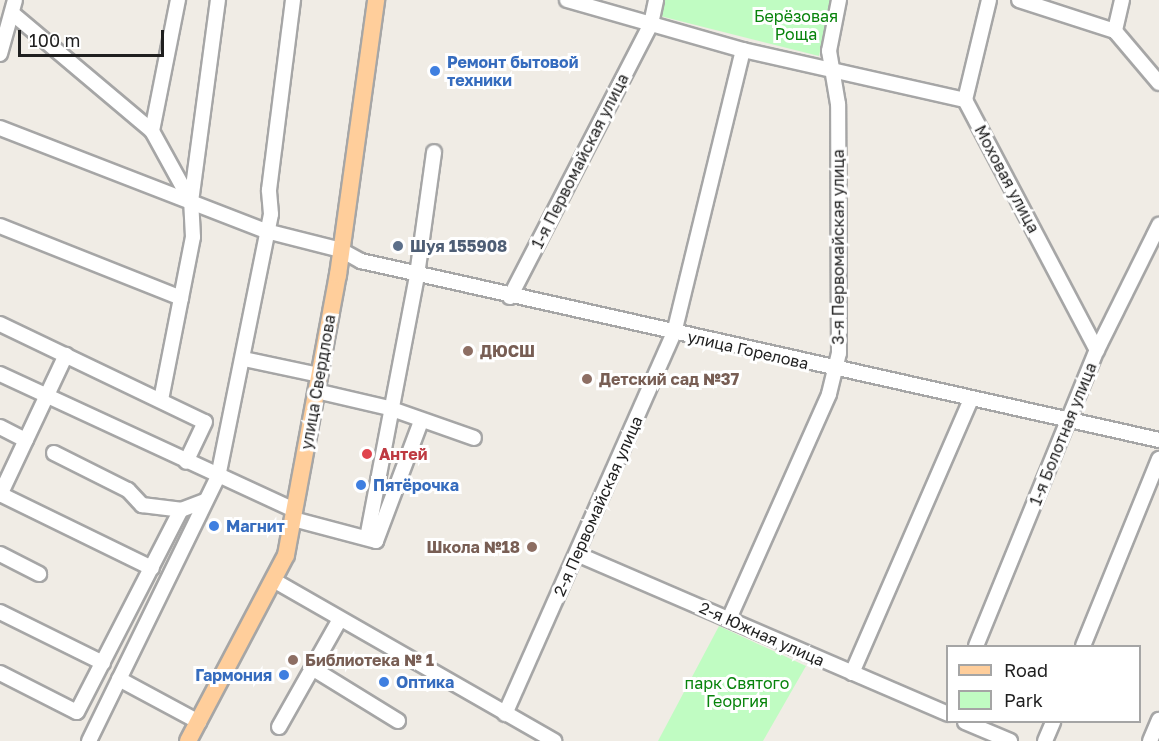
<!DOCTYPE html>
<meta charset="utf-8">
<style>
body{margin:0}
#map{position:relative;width:1159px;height:741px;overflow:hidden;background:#f0ece5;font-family:"Golos Text",sans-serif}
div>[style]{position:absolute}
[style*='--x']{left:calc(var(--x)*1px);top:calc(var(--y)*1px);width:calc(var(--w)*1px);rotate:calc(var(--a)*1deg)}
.park>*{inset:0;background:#c0fcc2}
.roads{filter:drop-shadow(2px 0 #a6a6a6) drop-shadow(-2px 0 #a6a6a6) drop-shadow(0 2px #a6a6a6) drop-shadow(0 -2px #a6a6a6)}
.minor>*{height:14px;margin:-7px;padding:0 7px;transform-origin:7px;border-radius:7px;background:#fff}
.major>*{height:16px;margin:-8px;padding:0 8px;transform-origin:8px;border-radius:8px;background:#ffce9b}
.dots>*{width:16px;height:16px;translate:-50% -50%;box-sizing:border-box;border:3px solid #fff;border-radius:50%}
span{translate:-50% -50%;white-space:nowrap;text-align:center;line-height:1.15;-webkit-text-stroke:6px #fff;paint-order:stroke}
.park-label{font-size:16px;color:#07830b}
.shop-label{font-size:16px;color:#366cbe;font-weight:700}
.left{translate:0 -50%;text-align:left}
.right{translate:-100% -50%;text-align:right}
.street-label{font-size:16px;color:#1f1f1f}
.service-label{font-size:16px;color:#4e5e75;font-weight:700}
.education-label{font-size:16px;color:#785e54;font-weight:700}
.health-label{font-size:16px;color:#be3a42;font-weight:700}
.legend{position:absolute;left:946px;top:645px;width:195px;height:78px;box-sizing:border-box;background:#fff;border:2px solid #a5a5a5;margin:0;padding:8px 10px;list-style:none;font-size:18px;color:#1f1f1f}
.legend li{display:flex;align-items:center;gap:12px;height:30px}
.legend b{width:30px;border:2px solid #a5a5a5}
.scale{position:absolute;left:18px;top:30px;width:146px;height:27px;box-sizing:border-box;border:3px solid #1f1f1f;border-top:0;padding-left:8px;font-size:18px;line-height:21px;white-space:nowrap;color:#1f1f1f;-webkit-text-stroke:4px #fff;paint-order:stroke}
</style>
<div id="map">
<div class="park">
<i style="clip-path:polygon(663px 0,830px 0,819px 56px,660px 16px)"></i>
<i style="clip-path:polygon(719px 626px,806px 666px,763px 741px,658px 741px)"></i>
</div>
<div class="roads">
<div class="minor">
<i style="--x:567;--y:0;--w:183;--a:15.9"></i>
<i style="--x:743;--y:50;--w:228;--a:12.7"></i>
<i style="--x:989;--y:0;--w:103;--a:103.5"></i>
<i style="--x:965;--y:100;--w:283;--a:62.2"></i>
<i style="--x:1019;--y:0;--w:101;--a:17.9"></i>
<i style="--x:1122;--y:0;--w:32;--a:103"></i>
<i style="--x:1115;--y:31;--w:68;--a:49.8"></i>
<i style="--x:12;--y:13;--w:183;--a:40.1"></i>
<i style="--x:152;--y:131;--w:81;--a:61.2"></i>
<i style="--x:0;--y:54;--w:56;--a:-74.5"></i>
<i style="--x:0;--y:128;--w:285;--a:21.2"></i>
<i style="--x:266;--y:231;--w:77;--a:14.2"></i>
<i style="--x:341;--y:250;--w:23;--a:29"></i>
<i style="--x:361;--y:261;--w:818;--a:12.64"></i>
<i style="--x:152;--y:131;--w:134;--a:-78.8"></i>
<i style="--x:0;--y:226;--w:195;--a:21.7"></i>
<i style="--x:510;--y:297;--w:307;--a:-62.7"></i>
<i style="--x:651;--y:24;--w:25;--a:-78"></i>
<i style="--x:0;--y:324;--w:227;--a:25.6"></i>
<i style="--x:205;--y:422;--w:44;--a:115.4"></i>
<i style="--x:244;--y:359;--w:77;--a:12"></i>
<i style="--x:0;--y:374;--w:325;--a:24.8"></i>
<i style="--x:316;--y:391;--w:75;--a:13.1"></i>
<i style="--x:389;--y:408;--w:90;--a:19.4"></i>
<i style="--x:161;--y:400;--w:166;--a:-78.9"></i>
<i style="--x:193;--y:237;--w:35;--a:-93"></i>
<i style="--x:191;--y:202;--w:204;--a:-82.4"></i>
<i style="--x:0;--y:427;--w:29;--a:27"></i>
<i style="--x:54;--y:453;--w:83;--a:26.6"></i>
<i style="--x:128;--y:490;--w:21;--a:47"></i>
<i style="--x:142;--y:505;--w:39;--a:7"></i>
<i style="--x:0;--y:494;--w:169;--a:26"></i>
<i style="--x:0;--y:495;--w:155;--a:-64.8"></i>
<i style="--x:293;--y:519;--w:86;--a:14.8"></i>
<i style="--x:376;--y:541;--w:128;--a:-69.4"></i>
<i style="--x:367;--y:538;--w:268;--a:-79.2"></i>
<i style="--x:417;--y:275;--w:124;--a:-82.1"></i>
<i style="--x:0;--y:554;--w:44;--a:27.1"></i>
<i style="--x:577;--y:554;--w:404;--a:23.3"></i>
<i style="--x:275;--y:581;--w:322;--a:29.8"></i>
<i style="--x:0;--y:612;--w:115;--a:26.3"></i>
<i style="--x:729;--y:619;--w:246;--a:-66"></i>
<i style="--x:829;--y:394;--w:42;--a:-76.3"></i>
<i style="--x:839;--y:353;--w:249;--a:-90.2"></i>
<i style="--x:838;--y:104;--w:54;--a:-99.6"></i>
<i style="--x:829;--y:51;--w:52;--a:-78.9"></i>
<i style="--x:976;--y:646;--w:320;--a:-67.8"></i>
<i style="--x:1097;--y:350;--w:140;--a:-63.6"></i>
<i style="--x:1083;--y:646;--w:202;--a:-67.9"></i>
<i style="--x:312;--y:668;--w:101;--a:31.6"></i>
<i style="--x:0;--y:673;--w:86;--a:26.9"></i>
<i style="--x:77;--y:712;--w:227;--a:-62.8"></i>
<i style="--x:181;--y:510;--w:26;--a:-21"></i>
<i style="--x:852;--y:673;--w:299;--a:-66.5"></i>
<i style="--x:119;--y:679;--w:91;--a:28.3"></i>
<i style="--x:505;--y:714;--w:417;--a:-66.1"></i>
<i style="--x:674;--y:333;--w:291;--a:-76.3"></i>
<i style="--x:965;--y:722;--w:49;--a:22.9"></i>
<i style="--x:279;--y:727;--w:122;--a:-60.5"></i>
<i style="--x:89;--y:741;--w:294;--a:-64"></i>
<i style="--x:218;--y:477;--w:268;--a:-78.6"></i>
<i style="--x:271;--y:214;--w:24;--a:-95"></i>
<i style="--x:269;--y:190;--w:192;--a:-82.8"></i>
<i style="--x:1045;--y:741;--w:21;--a:-67"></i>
<i style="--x:1150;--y:741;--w:23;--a:-67"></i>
</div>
<div class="major">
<i style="--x:188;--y:741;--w:210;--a:-62.2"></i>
<i style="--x:286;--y:555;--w:285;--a:-79.5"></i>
<i style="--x:338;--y:275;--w:278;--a:-82.1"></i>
</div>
</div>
<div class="dots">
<i style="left:435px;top:71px;background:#3f7fe0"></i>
<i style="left:398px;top:246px;background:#5c6f8a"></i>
<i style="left:468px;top:351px;background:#8d6e63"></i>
<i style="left:587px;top:379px;background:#8d6e63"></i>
<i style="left:367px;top:454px;background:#e0444e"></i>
<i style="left:361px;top:485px;background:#3f7fe0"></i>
<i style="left:214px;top:526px;background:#3f7fe0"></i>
<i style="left:532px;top:547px;background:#8d6e63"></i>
<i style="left:293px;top:660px;background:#8d6e63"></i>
<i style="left:284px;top:675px;background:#3f7fe0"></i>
<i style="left:384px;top:682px;background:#3f7fe0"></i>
</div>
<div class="park-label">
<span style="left:796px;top:25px">Берёзовая<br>Роща</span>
<span style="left:737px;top:692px">парк Святого<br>Георгия</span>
</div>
<div class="shop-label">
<span class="left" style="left:447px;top:71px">Ремонт бытовой<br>техники</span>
<span class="left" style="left:373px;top:485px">Пятёрочка</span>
<span class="left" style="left:226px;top:526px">Магнит</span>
<span class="right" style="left:272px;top:675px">Гармония</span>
<span class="left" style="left:396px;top:682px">Оптика</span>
</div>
<div class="street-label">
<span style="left:580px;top:161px;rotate:-63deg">1-я Первомайская улица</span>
<span style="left:1007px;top:179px;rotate:62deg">Моховая улица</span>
<span style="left:838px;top:247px;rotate:-90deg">3-я Первомайская улица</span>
<span style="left:748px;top:350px;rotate:13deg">улица Горелова</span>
<span style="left:318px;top:382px;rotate:-80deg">улица Свердлова</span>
<span style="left:1063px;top:434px;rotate:-68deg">1-я Болотная улица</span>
<span style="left:598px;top:506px;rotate:-66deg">2-я Первомайская улица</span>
<span style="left:762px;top:634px;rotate:24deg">2-я Южная улица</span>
</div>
<div class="service-label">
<span class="left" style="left:410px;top:246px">Шуя 155908</span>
</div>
<div class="education-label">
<span class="left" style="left:480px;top:351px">ДЮСШ</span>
<span class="left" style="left:599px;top:379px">Детский сад №37</span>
<span class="right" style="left:520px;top:547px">Школа №18</span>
<span class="left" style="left:305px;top:660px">Библиотека № 1</span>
</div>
<div class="health-label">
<span class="left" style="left:379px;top:454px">Антей</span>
</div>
<ul class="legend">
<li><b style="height:8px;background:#ffce9b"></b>Road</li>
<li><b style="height:16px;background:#c0fcc2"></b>Park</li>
</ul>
<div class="scale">100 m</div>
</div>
